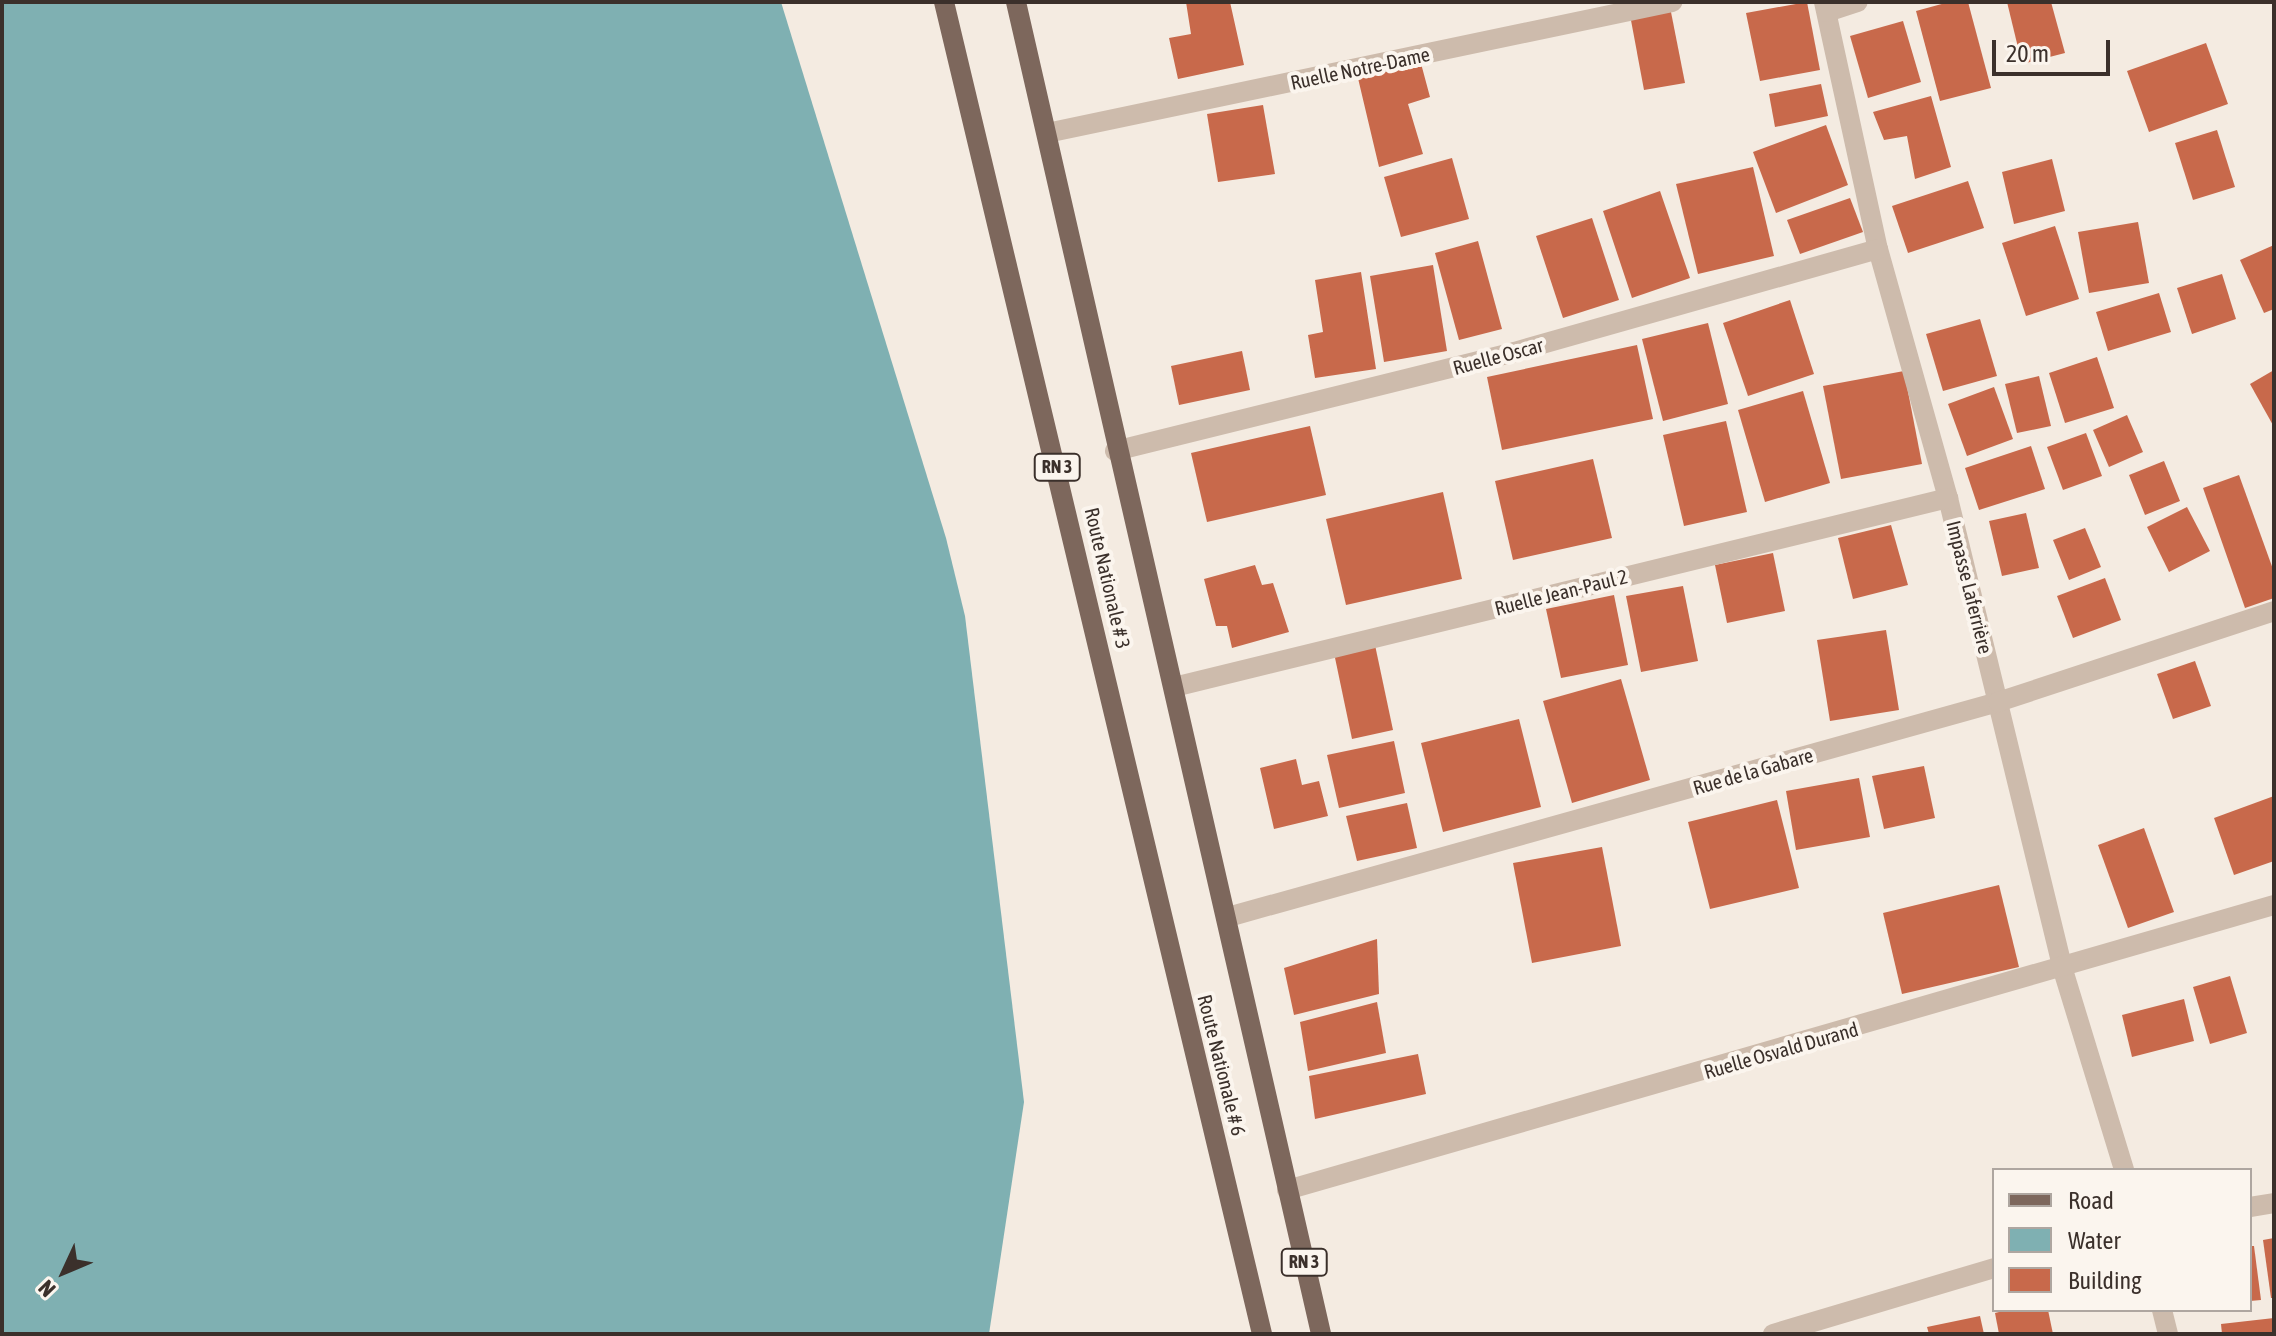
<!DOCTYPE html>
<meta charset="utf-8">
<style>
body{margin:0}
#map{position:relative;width:2276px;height:1336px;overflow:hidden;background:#f4ebe1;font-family:"Asap Condensed",sans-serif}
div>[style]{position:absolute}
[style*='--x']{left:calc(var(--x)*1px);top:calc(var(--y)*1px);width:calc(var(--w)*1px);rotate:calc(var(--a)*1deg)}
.water>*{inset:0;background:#7fb0b2}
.building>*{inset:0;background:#c8694b}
.street>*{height:20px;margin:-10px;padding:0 10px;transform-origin:10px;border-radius:10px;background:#cdbbac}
.primary>*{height:20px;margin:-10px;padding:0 10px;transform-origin:10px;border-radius:10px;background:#7d675c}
span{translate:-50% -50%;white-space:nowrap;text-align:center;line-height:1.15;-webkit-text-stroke:8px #fbf5ee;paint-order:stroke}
.shield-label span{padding:2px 6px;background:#fbf5ee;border:2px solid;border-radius:6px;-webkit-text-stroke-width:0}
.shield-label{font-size:18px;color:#3b302b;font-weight:700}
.street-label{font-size:20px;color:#3b302b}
.frame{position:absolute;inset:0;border:4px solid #3b302b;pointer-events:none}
.legend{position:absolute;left:1992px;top:1168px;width:260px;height:144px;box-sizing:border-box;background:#fbf5ee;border:2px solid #aea6a0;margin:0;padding:10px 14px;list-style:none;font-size:24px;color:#3b302b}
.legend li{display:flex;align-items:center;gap:16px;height:40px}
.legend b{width:40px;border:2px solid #aea6a0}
.north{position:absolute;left:24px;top:1232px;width:80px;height:80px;-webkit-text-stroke:6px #fbf5ee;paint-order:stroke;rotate:226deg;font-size:22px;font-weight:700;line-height:32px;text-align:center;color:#3b302b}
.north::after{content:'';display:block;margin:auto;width:28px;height:36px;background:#3b302b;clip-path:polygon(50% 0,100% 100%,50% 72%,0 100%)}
.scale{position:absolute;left:1992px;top:40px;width:118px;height:36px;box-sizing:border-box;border:4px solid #3b302b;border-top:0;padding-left:10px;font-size:24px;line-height:28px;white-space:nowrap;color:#3b302b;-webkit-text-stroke:6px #fbf5ee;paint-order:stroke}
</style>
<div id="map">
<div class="water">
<i style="clip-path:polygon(2px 2px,781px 2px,946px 538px,965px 616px,1024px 1102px,989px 1334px,2px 1334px)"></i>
</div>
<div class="building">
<i style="clip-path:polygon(1186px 2px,1230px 2px,1244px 65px,1178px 79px,1169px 38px,1191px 34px)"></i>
<i style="clip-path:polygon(1807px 2px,1820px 70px,1760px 81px,1746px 13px)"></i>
<i style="clip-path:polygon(1949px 2px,1968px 2px,1991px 88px,1940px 101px,1916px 11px)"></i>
<i style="clip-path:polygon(2007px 2px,2051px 2px,2065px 53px,2022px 64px)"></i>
<i style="clip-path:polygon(1670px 7px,1685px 83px,1644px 90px,1630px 15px)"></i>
<i style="clip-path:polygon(1903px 21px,1921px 82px,1868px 98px,1850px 36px)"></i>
<i style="clip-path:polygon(2206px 43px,2228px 104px,2149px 132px,2127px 71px)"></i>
<i style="clip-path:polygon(1419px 56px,1430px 97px,1408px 104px,1423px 154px,1379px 167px,1357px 74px)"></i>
<i style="clip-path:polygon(1821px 84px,1828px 116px,1775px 127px,1769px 94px)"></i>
<i style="clip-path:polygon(1931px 96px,1951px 167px,1915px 179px,1907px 136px,1884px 140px,1873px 112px)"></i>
<i style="clip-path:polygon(1263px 105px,1275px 174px,1218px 182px,1207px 114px)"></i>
<i style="clip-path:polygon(1826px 125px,1848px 185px,1776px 213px,1753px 152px)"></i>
<i style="clip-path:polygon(2217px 130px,2235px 187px,2193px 200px,2175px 143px)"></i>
<i style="clip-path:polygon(1452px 158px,1469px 219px,1401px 237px,1384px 177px)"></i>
<i style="clip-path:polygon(2052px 159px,2065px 211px,2014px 224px,2002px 172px)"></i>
<i style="clip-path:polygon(1753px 167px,1774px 256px,1698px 274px,1676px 184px)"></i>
<i style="clip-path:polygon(1968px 181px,1984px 228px,1908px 253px,1892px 206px)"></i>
<i style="clip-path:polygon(1660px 191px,1690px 278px,1632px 298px,1603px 211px)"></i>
<i style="clip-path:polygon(1850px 198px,1863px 232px,1800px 254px,1787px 220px)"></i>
<i style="clip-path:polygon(1592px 218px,1619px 300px,1563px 318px,1536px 236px)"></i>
<i style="clip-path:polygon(2138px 222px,2149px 283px,2089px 293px,2078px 232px)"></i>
<i style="clip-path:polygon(2055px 226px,2079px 299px,2026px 316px,2002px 243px)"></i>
<i style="clip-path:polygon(1478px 241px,1502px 329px,1459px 340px,1435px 253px)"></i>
<i style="clip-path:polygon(2274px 245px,2274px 309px,2264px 313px,2240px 260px)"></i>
<i style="clip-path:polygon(1433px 265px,1447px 351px,1384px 362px,1370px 276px)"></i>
<i style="clip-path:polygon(1361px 272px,1376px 369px,1315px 378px,1308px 335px,1323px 332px,1315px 280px)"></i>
<i style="clip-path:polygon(2222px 274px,2236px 319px,2192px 334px,2177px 288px)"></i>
<i style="clip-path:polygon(2159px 293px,2171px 332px,2108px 351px,2096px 312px)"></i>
<i style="clip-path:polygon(1790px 300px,1814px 374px,1748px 396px,1723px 323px)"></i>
<i style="clip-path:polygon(1980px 319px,1997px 376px,1943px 391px,1926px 334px)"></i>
<i style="clip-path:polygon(1708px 323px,1728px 404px,1663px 421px,1642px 339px)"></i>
<i style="clip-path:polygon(1637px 345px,1653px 419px,1502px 450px,1487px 377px)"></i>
<i style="clip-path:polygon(1242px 351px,1250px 390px,1179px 405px,1171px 366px)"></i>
<i style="clip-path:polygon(2097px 357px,2114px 408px,2065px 423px,2049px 373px)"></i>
<i style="clip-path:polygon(2274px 370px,2274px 427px,2250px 384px)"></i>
<i style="clip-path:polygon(1904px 371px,1922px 464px,1841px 479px,1823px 386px)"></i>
<i style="clip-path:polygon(2039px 376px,2051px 426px,2017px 433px,2005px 384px)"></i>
<i style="clip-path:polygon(1994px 387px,2013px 439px,1967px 456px,1948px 404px)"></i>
<i style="clip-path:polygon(1803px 391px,1830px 483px,1765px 502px,1738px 410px)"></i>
<i style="clip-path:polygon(2127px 415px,2143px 452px,2109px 467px,2093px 430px)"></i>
<i style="clip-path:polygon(1726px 421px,1747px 512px,1684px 526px,1663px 435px)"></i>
<i style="clip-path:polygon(1310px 426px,1326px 495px,1207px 522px,1191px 453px)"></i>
<i style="clip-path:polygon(2086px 433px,2102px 476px,2063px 490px,2047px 447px)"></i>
<i style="clip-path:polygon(2031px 446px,2045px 489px,1979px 510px,1965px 468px)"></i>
<i style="clip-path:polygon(1593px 459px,1612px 538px,1513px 560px,1495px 481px)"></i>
<i style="clip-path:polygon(2164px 461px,2180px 501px,2145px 515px,2129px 475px)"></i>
<i style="clip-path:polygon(2239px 475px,2274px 572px,2274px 598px,2245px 608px,2203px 488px)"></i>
<i style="clip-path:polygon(1443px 492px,1462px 579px,1346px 605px,1326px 519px)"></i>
<i style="clip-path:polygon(2187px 507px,2210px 551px,2169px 572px,2147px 527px)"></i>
<i style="clip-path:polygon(2026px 513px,2039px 568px,2002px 576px,1989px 521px)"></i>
<i style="clip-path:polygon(1891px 525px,1908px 585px,1853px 599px,1838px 538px)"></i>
<i style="clip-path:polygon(2085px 528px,2101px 567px,2069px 580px,2053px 540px)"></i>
<i style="clip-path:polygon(1773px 553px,1785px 611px,1727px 623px,1715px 565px)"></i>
<i style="clip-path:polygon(1255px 565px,1262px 585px,1273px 583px,1289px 632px,1232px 648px,1227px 626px,1216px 626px,1204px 579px)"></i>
<i style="clip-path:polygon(2105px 578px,2121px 620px,2073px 638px,2057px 596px)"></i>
<i style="clip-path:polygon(1683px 586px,1698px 661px,1641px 672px,1626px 596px)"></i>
<i style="clip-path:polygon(1614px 595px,1628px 665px,1561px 678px,1546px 609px)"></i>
<i style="clip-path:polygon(1886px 630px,1899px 710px,1830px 721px,1817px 640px)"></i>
<i style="clip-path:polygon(1375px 645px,1393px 730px,1352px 739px,1334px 653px)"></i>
<i style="clip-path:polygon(2195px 661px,2211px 706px,2173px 719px,2157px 674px)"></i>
<i style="clip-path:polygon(1621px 679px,1650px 780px,1572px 803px,1543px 701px)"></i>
<i style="clip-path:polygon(1519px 719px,1541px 807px,1443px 832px,1421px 743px)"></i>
<i style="clip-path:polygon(1394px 741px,1405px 793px,1339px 808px,1327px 755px)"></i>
<i style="clip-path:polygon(1296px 759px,1302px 785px,1319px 781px,1328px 816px,1274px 829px,1260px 768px)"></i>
<i style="clip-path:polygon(1924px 766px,1935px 818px,1884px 829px,1872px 776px)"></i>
<i style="clip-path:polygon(1859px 778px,1870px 837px,1796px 850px,1786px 791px)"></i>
<i style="clip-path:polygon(2274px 796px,2274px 861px,2234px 875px,2214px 818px)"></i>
<i style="clip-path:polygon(1777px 800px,1799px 888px,1710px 909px,1688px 822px)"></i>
<i style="clip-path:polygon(1407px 803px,1417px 848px,1357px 861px,1346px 816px)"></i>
<i style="clip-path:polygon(2144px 828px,2174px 912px,2128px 928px,2098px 845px)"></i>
<i style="clip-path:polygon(1602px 847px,1621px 946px,1532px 963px,1513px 863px)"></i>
<i style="clip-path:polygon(1999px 885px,2019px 967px,1902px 994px,1883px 913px)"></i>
<i style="clip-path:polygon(1377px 939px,1379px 994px,1294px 1015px,1284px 968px)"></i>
<i style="clip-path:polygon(2230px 976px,2247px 1033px,2210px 1044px,2193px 987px)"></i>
<i style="clip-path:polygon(2184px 999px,2194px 1041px,2132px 1057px,2122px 1015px)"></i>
<i style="clip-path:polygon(1377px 1002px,1386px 1053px,1308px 1071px,1300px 1022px)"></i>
<i style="clip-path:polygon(1418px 1054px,1426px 1094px,1315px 1119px,1309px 1076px)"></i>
<i style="clip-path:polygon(2274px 1238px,2274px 1298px,2271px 1298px,2263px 1240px)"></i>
<i style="clip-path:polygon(2250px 1246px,2254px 1246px,2261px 1300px,2250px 1301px)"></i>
<i style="clip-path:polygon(2007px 1310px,2048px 1310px,2053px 1334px,1999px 1334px,1995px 1313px)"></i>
<i style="clip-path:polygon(1980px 1316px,1984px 1334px,1929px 1334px,1927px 1327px)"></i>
<i style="clip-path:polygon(2274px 1318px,2274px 1334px,2222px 1334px,2221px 1324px)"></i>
</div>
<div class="street">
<i style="--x:1824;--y:2;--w:253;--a:77.7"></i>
<i style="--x:1878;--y:249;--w:259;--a:74.3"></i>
<i style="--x:1948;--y:498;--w:486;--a:76.3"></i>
<i style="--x:2063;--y:970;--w:209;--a:73"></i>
<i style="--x:1827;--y:12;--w:32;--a:-18"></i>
<i style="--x:1047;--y:133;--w:639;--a:-11.84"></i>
<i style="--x:1115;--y:451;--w:411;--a:-13.9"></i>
<i style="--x:1514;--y:352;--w:378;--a:-15.8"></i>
<i style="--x:1174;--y:687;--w:797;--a:-13.72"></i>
<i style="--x:1228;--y:917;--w:799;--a:-15.6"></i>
<i style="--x:1998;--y:702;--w:291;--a:-18.2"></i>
<i style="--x:1287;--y:1190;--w:1027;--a:-16.11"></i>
<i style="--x:2250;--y:1207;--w:24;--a:-9"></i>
<i style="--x:2162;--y:1310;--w:25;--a:76"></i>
<i style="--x:1773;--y:1334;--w:231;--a:-16.6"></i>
</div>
<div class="primary">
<i style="--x:944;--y:2;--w:1369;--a:76.57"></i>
<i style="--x:1016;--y:2;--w:1366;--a:77.1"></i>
</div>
<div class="shield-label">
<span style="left:1057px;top:467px">RN 3</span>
<span style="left:1304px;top:1262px">RN 3</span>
</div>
<div class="street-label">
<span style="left:1360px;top:68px;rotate:-12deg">Ruelle Notre-Dame</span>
<span style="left:1498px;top:356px;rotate:-15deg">Ruelle Oscar</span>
<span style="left:1108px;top:578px;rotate:77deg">Route Nationale # 3</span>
<span style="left:1970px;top:587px;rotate:76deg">Impasse Laferrière</span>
<span style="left:1561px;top:592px;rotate:-14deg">Ruelle Jean-Paul 2</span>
<span style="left:1753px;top:771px;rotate:-16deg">Rue de la Gabare</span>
<span style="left:1781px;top:1050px;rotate:-16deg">Ruelle Osvald Durand</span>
<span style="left:1222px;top:1065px;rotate:76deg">Route Nationale # 6</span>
</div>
<div class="frame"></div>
<ul class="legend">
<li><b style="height:10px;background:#7d675c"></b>Road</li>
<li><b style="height:22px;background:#7fb0b2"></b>Water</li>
<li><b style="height:22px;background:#c8694b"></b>Building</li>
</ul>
<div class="north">N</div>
<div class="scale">20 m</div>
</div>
